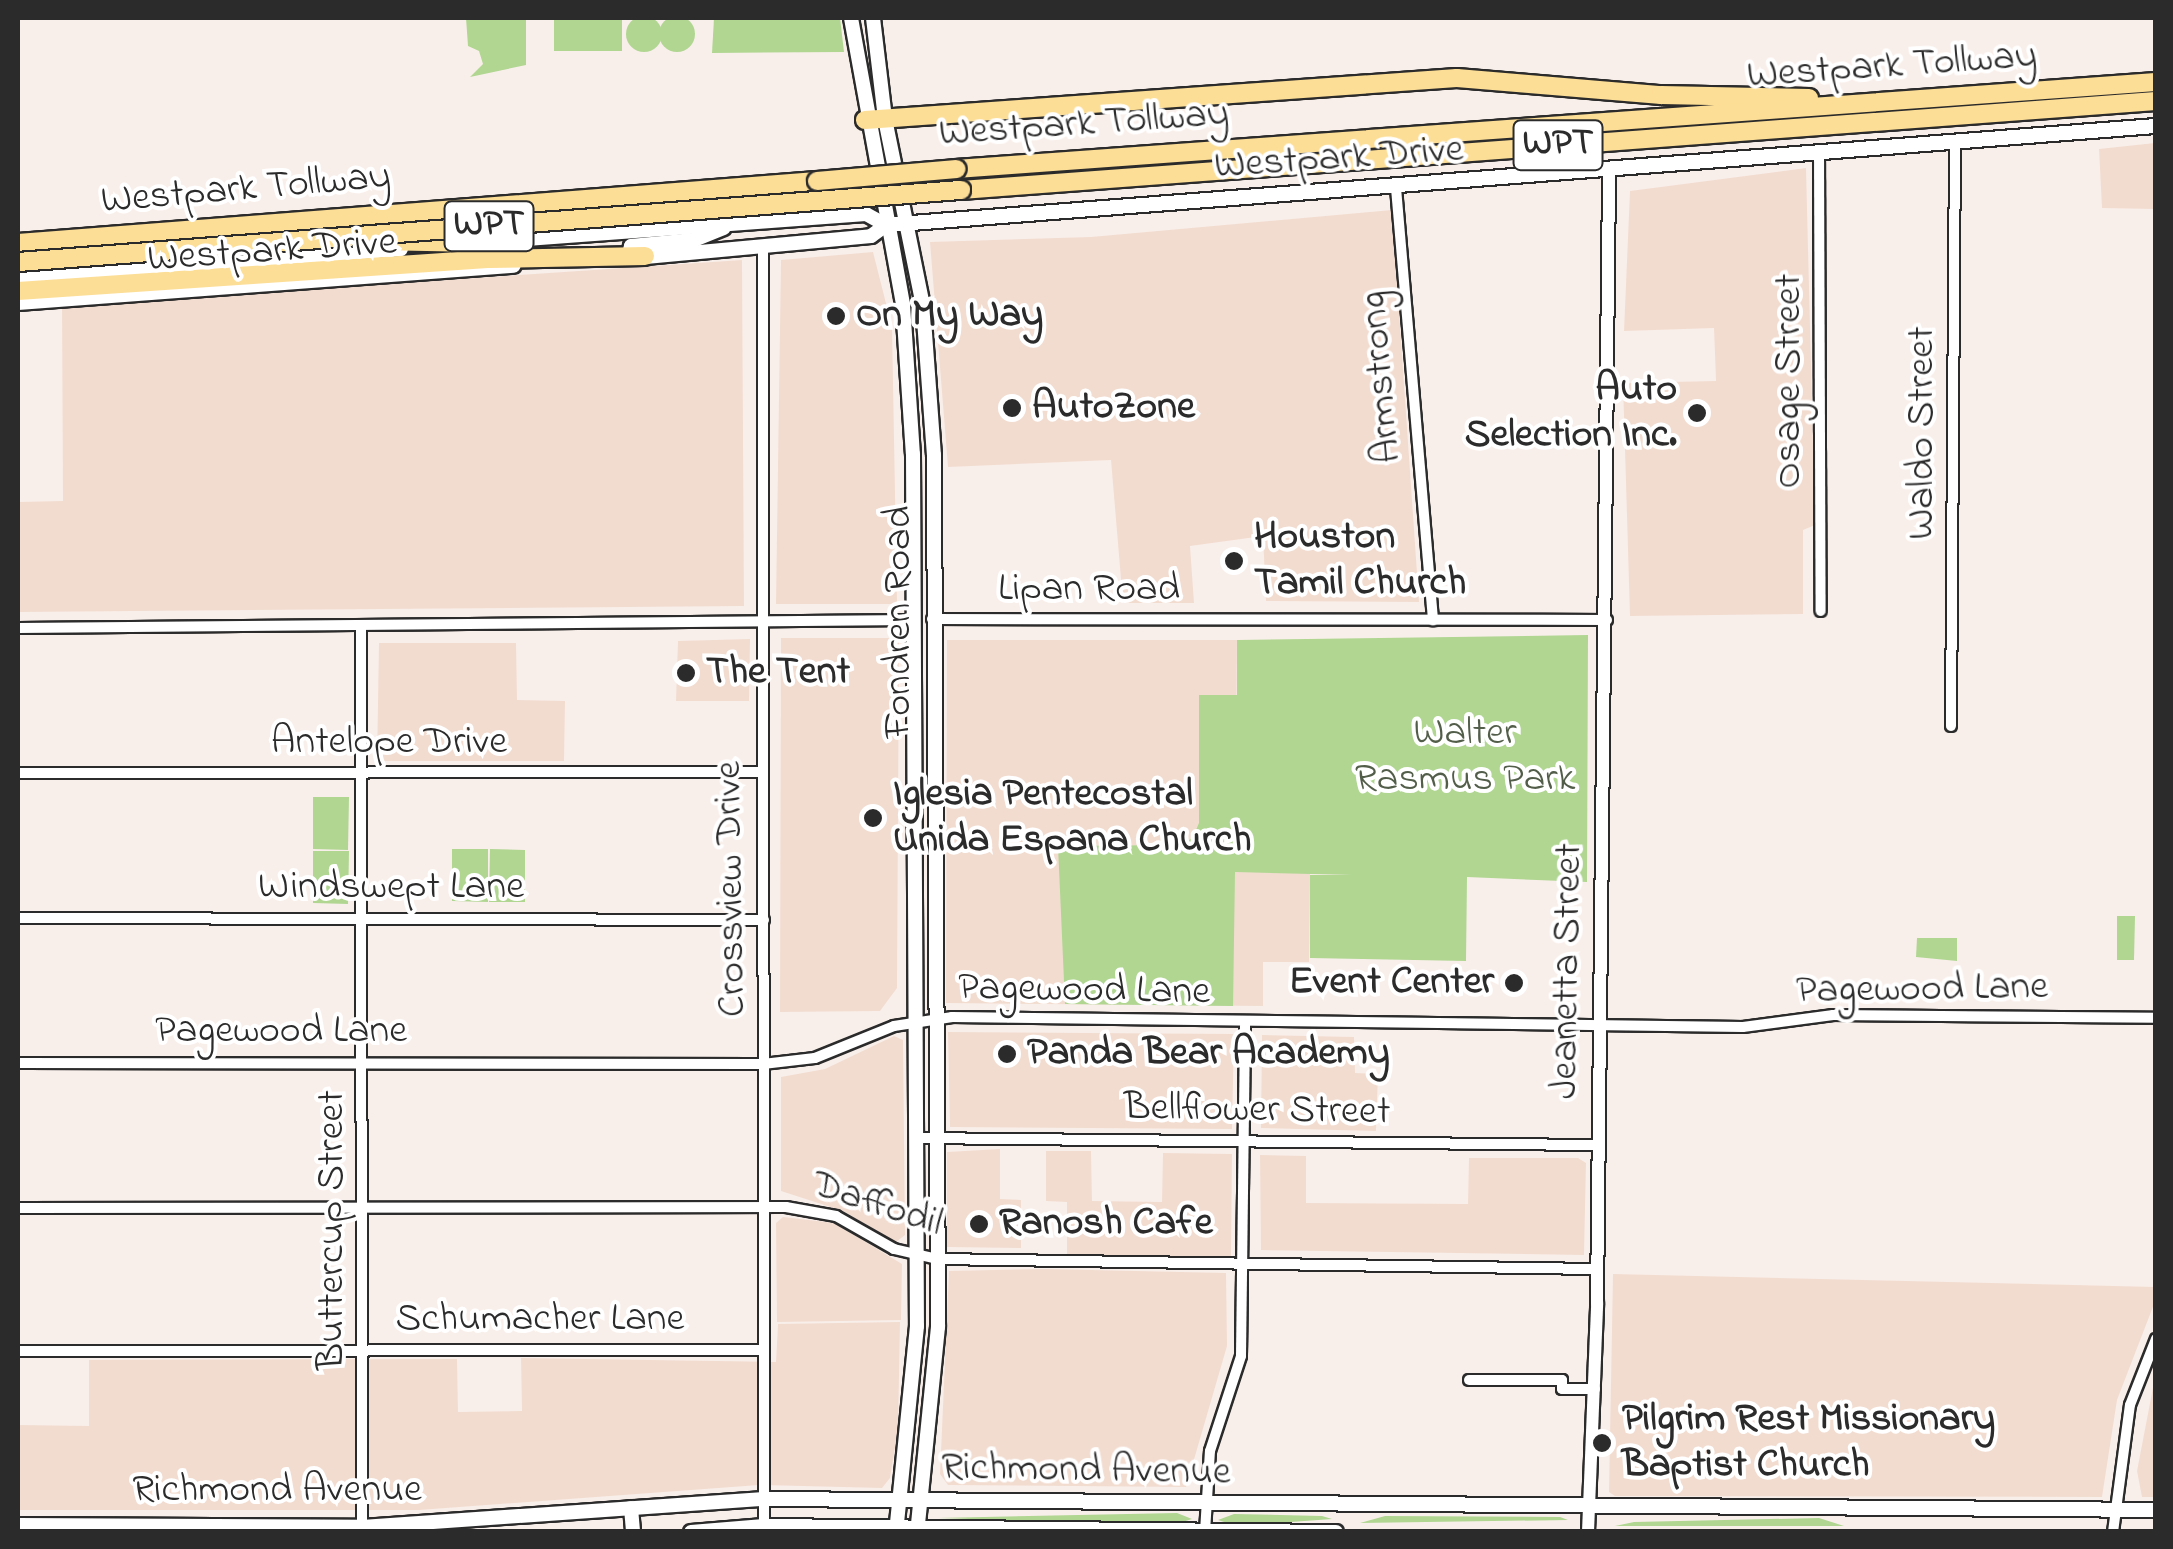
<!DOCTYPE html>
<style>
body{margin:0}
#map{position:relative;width:2173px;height:1549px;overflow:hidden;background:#f9efea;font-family:"Indie Flower",sans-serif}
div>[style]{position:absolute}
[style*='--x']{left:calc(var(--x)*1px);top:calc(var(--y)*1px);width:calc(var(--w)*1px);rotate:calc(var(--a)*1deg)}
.built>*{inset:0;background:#f2dcd0}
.green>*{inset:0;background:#b0d692}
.round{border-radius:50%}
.roads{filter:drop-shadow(2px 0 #2b2b2b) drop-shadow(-2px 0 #2b2b2b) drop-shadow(0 2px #2b2b2b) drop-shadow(0 -2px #2b2b2b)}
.minor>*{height:10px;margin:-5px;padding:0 5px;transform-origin:5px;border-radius:5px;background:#fff}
.tertiary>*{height:12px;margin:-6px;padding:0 6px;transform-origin:6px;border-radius:6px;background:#fff}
.secondary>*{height:14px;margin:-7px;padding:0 7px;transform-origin:7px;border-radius:7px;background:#fff}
.motorway>*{height:18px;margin:-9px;padding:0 9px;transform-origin:9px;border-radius:9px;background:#fdde96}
.bridges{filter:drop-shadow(2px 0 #2b2b2b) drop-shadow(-2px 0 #2b2b2b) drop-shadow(0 2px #2b2b2b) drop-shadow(0 -2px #2b2b2b)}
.motorway-bridge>*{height:18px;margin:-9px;padding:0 9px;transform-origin:9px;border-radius:9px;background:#fdde96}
.dots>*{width:28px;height:28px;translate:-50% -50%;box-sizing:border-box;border:5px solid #fff;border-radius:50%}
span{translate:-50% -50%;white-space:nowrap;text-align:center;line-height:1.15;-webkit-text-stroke:8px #fff;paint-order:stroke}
.shield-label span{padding:2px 8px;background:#fff;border:2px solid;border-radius:8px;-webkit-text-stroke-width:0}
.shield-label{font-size:38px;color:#2b2b2b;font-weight:700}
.street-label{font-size:40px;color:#2b2b2b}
.poi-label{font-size:40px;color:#2b2b2b;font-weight:700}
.left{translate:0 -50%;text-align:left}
.right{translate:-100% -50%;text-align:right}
.park-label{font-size:40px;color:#535e4a}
.frame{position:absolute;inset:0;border:20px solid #2b2b2b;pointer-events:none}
</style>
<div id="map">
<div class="built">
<i style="clip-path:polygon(2155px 143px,2155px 209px,2102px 208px,2099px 149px)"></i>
<i style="clip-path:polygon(1806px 168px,1815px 525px,1803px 530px,1803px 614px,1630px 616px,1623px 383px,1716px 381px,1714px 328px,1624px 331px,1630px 191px)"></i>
<i style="clip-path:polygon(1392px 210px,1419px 602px,1266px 601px,1263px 536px,1190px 546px,1194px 603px,1123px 603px,1111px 460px,948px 467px,930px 242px,1091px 237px)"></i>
<i style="clip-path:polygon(873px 252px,892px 327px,897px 604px,776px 604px,781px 260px)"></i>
<i style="clip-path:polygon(742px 260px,744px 606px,18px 612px,18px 502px,63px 501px,62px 306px)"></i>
<i style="clip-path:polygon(781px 638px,899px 638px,897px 988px,880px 1011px,780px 1012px)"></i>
<i style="clip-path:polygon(750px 639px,749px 701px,676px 701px,678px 641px)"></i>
<i style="clip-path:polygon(947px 640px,1237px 640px,1235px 871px,1310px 873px,1309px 962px,1263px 962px,1263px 1006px,946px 1003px)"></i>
<i style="clip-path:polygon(379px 643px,516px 643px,517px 700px,565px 701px,564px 761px,377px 761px)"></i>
<i style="clip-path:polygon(948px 1032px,1234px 1034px,1232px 1129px,950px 1127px)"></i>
<i style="clip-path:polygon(1262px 1035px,1354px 1037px,1355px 1073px,1378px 1074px,1376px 1131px,1261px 1128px)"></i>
<i style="clip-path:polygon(894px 1036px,903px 1040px,905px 1235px,896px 1242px,843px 1211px,781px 1191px,781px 1077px,825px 1069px)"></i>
<i style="clip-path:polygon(1000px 1149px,1000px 1199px,1021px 1200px,1021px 1248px,947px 1247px,947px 1152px)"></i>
<i style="clip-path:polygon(1046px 1151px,1091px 1151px,1092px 1201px,1162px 1202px,1163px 1153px,1232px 1154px,1231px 1257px,1067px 1255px,1067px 1202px,1046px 1201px)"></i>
<i style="clip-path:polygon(1260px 1155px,1306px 1156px,1306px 1203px,1468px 1204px,1469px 1158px,1578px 1158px,1586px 1163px,1584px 1255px,1261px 1250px)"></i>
<i style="clip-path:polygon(783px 1217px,834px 1223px,902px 1264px,901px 1320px,777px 1322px,776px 1223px)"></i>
<i style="clip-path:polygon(1045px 1269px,1226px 1273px,1227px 1346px,1186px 1487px,948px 1485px,940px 1474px,949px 1271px)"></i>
<i style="clip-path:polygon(1613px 1274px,2155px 1287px,2156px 1299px,2117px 1400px,2102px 1497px,1615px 1496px,1609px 1492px)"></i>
<i style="clip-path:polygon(900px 1322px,898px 1429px,890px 1478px,882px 1488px,759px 1485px,419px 1510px,18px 1510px,18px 1425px,89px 1426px,89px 1360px,457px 1359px,458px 1412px,522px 1411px,521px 1358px,776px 1362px,778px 1324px)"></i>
<i style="clip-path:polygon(2155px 1377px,2155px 1497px,2142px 1497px,2137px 1471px)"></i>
</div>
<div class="green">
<i class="round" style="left:626px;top:16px;width:36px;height:36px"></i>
<i class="round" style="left:659px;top:16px;width:36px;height:36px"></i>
<i style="clip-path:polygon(466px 18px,526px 18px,526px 65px,470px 77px,483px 64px,479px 51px,468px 46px)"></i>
<i style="clip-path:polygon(554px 18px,622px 18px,622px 51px,554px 51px)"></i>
<i style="clip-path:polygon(714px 18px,840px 18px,844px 52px,712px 53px)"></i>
<i style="clip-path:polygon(1588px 635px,1587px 882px,1467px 877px,1466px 961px,1310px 958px,1310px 875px,1352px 875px,1235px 872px,1233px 1006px,1065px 1004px,1058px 846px,1183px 845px,1193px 837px,1199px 823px,1199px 695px,1237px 695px,1237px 640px)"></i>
<i style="clip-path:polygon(313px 797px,349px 797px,348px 850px,313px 849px)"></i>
<i style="clip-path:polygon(452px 849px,488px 849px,488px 902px,452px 901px)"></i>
<i style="clip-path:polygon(490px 849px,525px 850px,525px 902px,489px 902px)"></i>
<i style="clip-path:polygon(313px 851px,349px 851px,348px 904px,313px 903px)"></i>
<i style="clip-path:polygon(2117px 916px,2135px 916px,2134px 960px,2117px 960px)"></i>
<i style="clip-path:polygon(1917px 938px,1957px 938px,1957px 961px,1916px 957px)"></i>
<i style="clip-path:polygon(1177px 1513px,1192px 1519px,1173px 1525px,938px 1518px)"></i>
<i style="clip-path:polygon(1234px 1514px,1322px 1516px,1332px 1519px,1236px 1526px,1218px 1520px)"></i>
<i style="clip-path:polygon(1385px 1516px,1560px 1517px,1568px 1520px,1360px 1523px)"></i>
<i style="clip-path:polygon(1819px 1518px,1844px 1526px,1615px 1526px,1634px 1522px)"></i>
</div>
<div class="roads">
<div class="minor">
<i style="--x:1819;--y:152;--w:459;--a:89.8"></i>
<i style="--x:1396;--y:188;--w:434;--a:85.1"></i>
<i style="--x:763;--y:246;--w:1283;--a:89.96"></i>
<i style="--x:932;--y:619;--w:675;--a:0.08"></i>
<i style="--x:18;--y:628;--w:895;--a:-0.51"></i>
<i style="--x:361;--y:629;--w:902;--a:89.94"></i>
<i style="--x:1951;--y:726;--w:585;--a:-89.61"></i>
<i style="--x:18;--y:773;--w:743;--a:-0.08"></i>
<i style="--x:18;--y:918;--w:746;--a:0.15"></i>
<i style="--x:18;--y:1063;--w:745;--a:0.08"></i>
<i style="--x:763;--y:1064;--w:52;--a:-6.6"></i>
<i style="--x:815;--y:1058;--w:85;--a:-22.1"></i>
<i style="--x:894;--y:1026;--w:59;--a:-8.8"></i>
<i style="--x:952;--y:1017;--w:791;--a:0.72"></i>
<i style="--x:1743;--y:1027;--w:91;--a:-7.6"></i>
<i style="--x:1833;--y:1015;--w:323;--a:0.5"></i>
<i style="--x:915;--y:1138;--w:684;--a:0.59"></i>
<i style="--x:18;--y:1208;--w:768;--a:-0.07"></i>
<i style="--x:786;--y:1207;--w:51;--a:10.2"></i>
<i style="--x:836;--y:1216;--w:67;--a:29.6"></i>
<i style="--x:894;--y:1249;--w:44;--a:13.1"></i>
<i style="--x:937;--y:1259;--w:660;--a:0.87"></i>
<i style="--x:18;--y:1351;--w:745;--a:-0.08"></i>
<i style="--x:1469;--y:1380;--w:93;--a:0"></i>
<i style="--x:1562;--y:1380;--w:9;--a:90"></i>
<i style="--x:1562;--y:1389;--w:33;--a:0"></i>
<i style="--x:1205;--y:1532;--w:81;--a:-86.5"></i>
<i style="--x:1210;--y:1451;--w:100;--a:-71.9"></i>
<i style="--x:1241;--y:1356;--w:333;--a:-89.3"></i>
<i style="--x:2113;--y:1532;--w:128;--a:-82.4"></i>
<i style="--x:2130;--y:1405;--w:71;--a:-68.5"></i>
</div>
<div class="tertiary">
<i style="--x:1588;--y:1532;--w:228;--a:-87.7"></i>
<i style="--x:1597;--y:1304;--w:1133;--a:-89.39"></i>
</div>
<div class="secondary">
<i style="--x:851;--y:18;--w:292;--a:79.7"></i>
<i style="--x:903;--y:305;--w:149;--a:86.2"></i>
<i style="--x:913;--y:454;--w:872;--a:89.74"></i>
<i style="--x:917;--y:1326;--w:207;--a:95.8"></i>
<i style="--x:873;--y:18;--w:102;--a:83.2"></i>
<i style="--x:885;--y:119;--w:191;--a:78.5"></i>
<i style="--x:923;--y:306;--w:149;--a:85.8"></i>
<i style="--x:934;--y:455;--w:872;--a:89.74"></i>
<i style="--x:938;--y:1327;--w:206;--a:95.8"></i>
<i style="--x:472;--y:243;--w:395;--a:-4.2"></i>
<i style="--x:866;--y:214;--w:23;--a:29"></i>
<i style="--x:628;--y:258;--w:12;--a:-76"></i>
<i style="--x:631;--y:246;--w:63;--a:-5.4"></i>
<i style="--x:694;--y:240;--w:32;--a:-22"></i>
<i style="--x:635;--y:258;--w:237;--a:-5.3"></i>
<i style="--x:871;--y:236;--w:19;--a:-36"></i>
<i style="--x:886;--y:225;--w:1274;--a:-4.46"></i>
<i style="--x:18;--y:278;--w:384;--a:-4.3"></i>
<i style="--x:18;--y:303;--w:497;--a:-4.3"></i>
<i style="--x:631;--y:1508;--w:24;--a:85"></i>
<i style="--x:18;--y:1525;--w:344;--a:0.3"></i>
<i style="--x:362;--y:1527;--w:403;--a:-4"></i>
<i style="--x:764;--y:1499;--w:1392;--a:0.45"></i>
<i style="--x:691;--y:1532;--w:73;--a:-4.7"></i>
<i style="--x:764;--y:1526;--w:572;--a:0.6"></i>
</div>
<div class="motorway">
<i style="--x:865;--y:120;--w:593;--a:-4.06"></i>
<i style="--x:1457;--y:78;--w:205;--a:4.8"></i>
<i style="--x:1661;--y:95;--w:148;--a:1.2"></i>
<i style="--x:956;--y:169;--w:1203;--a:-4.15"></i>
<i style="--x:961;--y:190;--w:1198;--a:-4.26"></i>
<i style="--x:374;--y:241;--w:105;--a:1.1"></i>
<i style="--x:18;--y:243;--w:801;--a:-4.44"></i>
<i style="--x:18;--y:291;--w:474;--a:-3.9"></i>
<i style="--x:491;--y:259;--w:154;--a:-1.1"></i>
</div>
</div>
<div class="bridges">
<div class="motorway-bridge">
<i style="--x:817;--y:181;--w:140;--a:-4.9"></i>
<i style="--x:18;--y:262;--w:946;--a:-4.37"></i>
</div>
</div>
<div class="dots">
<i style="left:836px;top:316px;background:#2b2b2b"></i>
<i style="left:1012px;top:408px;background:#2b2b2b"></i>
<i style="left:1697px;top:413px;background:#2b2b2b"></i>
<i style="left:1234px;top:561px;background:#2b2b2b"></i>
<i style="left:686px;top:673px;background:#2b2b2b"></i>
<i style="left:873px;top:818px;background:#2b2b2b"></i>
<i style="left:1514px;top:983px;background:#2b2b2b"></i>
<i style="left:1007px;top:1054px;background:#2b2b2b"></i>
<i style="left:979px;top:1224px;background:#2b2b2b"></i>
<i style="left:1602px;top:1443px;background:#2b2b2b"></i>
</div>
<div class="shield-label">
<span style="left:1558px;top:145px">WPT</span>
<span style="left:489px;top:226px">WPT</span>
</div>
<div class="street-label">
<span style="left:1892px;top:67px;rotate:-4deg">Westpark Tollway</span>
<span style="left:1084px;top:125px;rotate:-4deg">Westpark Tollway</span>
<span style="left:1339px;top:159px;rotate:-4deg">Westpark Drive</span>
<span style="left:246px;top:190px;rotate:-5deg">Westpark Tollway</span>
<span style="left:272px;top:252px;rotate:-4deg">Westpark Drive</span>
<span style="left:1382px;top:377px;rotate:-95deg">Armstrong</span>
<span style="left:1790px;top:381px;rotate:-90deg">Osage Street</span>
<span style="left:1923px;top:433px;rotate:-90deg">Waldo Street</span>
<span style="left:1089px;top:590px">Lipan Road</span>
<span style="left:900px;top:622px;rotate:-90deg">Fondren Road</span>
<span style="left:389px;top:743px">Antelope Drive</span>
<span style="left:391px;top:888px">Windswept Lane</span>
<span style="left:732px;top:889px;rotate:-91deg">Crossview Drive</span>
<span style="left:1568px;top:971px;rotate:-89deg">Jeanetta Street</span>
<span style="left:1922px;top:990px;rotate:-1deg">Pagewood Lane</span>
<span style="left:1084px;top:991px;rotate:1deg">Pagewood Lane</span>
<span style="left:281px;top:1032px">Pagewood Lane</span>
<span style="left:1257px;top:1111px;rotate:1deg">Bellflower Street</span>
<span style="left:877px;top:1205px;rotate:18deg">Daffodil</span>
<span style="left:333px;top:1230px;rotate:-90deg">Buttercup Street</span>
<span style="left:540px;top:1320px">Schumacher Lane</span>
<span style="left:1086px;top:1471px;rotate:1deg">Richmond Avenue</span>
<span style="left:277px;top:1491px">Richmond Avenue</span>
</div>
<div class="poi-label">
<span class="left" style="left:856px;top:316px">On My Way</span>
<span class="right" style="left:1677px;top:413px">Auto<br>Selection Inc.</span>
<span class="left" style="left:1032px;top:408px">AutoZone</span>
<span class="left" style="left:1254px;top:561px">Houston<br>Tamil Church</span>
<span class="left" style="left:706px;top:673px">The Tent</span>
<span class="left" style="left:893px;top:818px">Iglesia Pentecostal<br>Unida Espana Church</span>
<span class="right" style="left:1494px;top:983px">Event Center</span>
<span class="left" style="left:1027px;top:1054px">Panda Bear Academy</span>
<span class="left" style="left:999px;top:1224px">Ranosh Cafe</span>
<span class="left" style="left:1622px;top:1443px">Pilgrim Rest Missionary<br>Baptist Church</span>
</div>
<div class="park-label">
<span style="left:1465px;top:757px">Walter<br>Rasmus Park</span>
</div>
<div class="frame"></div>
</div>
